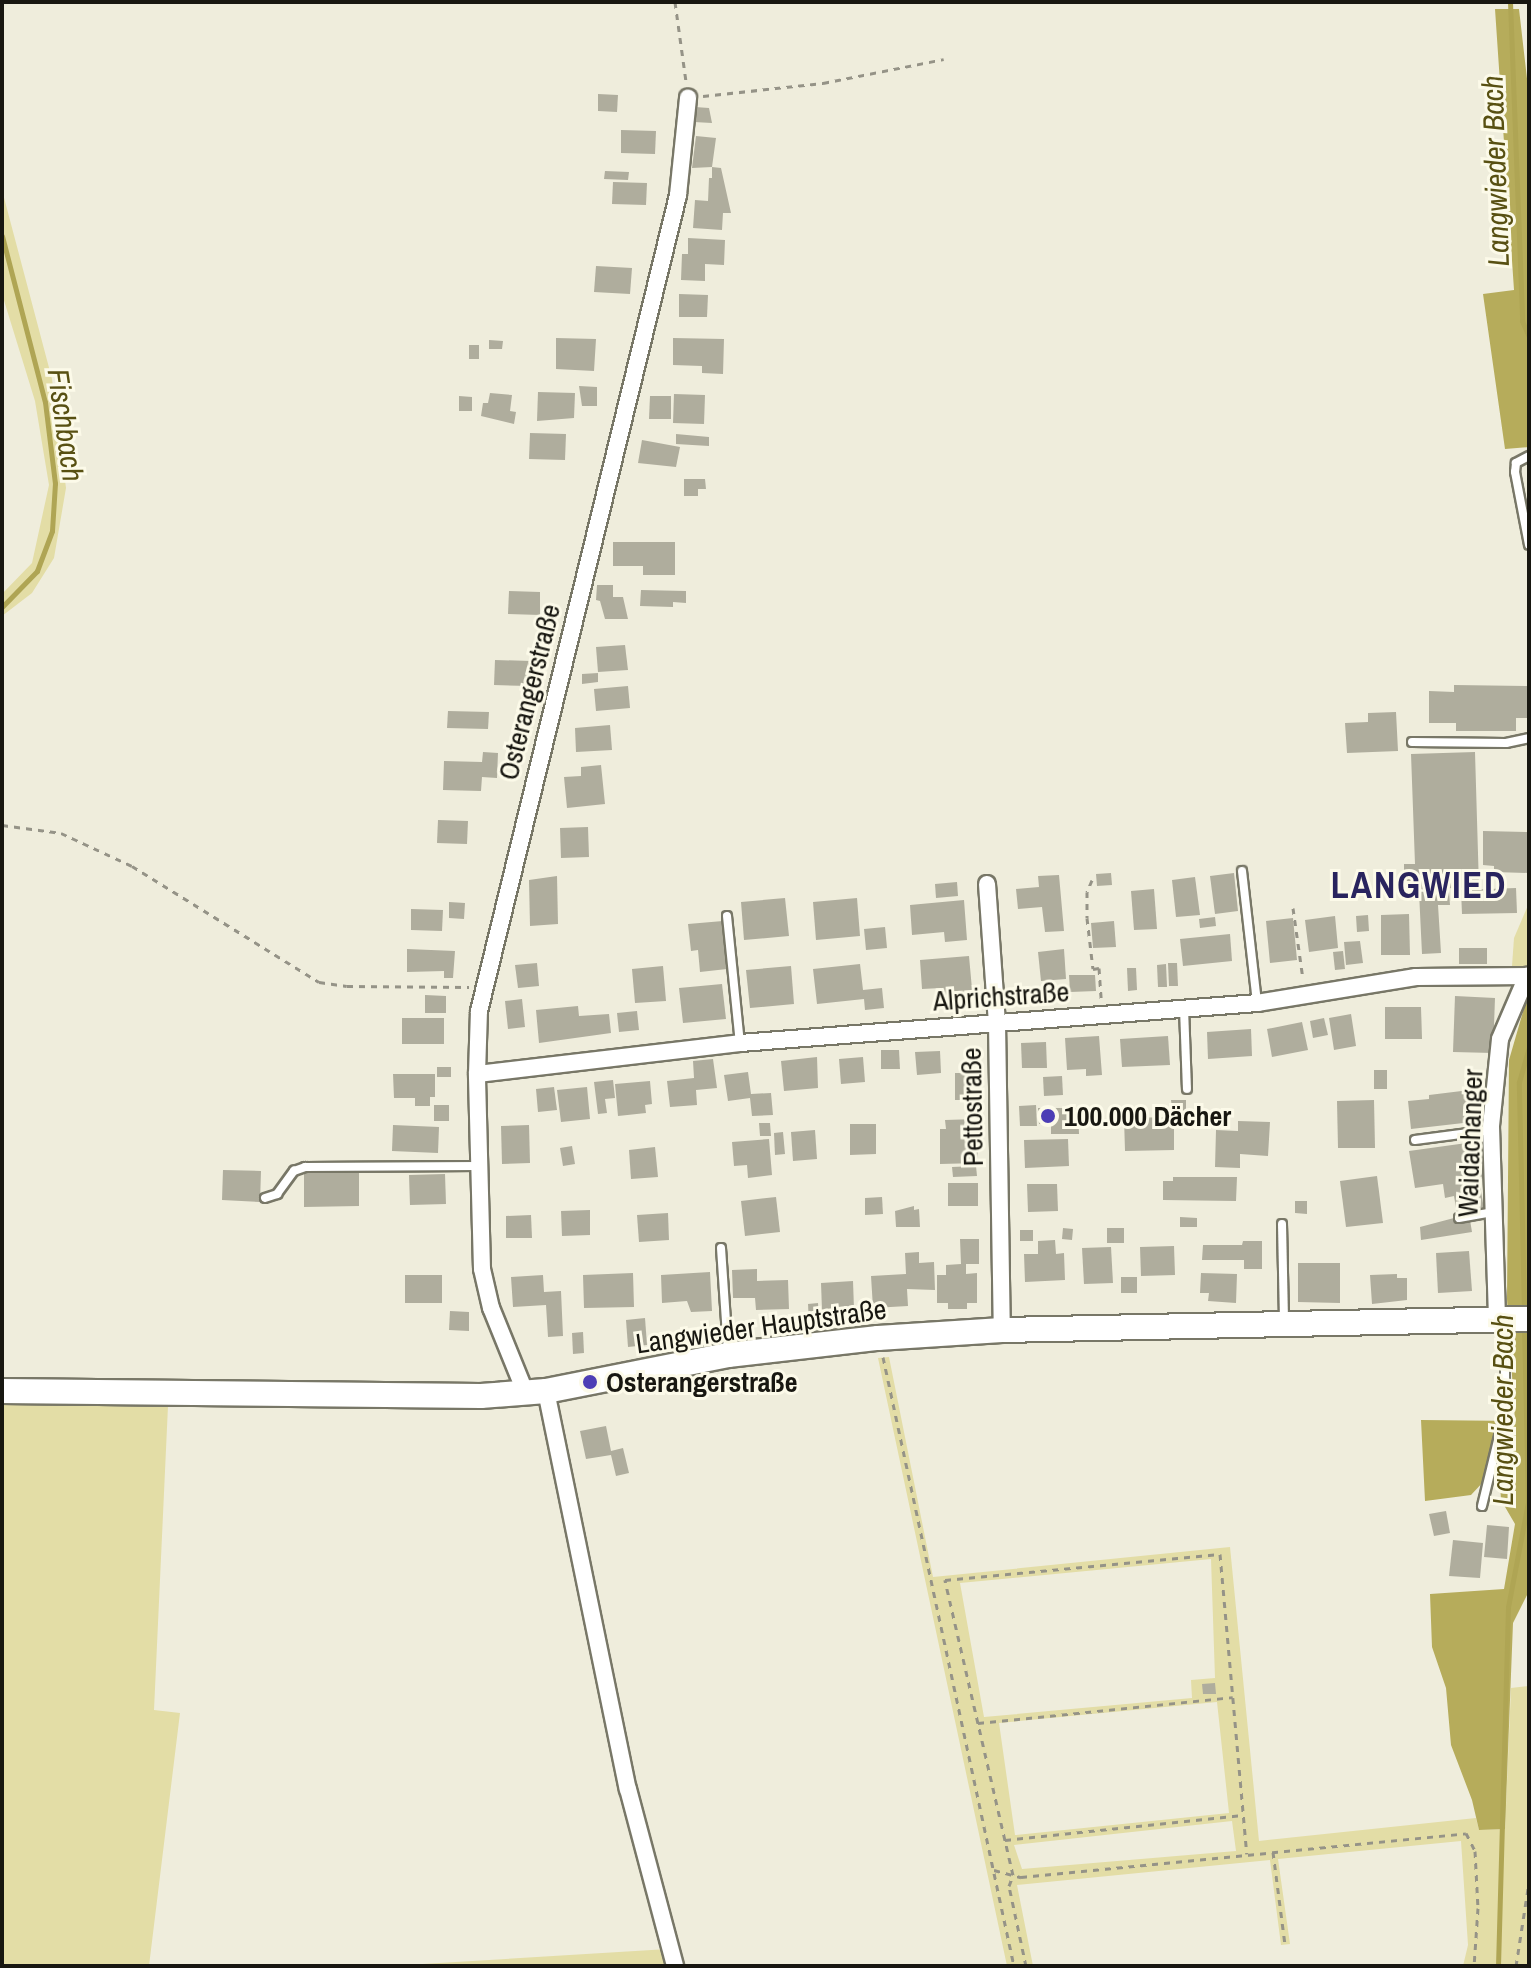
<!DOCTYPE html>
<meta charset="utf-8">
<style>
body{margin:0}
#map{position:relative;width:1531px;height:1968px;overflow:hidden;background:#efeddc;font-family:"Archivo Narrow",sans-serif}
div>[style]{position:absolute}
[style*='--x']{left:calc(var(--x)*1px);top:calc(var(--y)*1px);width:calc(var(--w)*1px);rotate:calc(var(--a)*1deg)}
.green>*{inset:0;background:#e3dda6}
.forest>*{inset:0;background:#b6ac5b}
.stream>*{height:5px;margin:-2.5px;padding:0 2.5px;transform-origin:2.5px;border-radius:2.5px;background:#afa554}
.building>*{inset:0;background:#afad9d}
.path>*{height:3px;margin-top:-1.5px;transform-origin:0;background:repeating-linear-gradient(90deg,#959387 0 6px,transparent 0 12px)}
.roads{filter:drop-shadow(2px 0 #787767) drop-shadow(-2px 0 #787767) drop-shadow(0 2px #787767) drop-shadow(0 -2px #787767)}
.lane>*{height:8px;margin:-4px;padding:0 4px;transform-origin:4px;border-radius:4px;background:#fff}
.street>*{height:16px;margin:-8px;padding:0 8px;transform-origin:8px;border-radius:8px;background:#fff}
.secondary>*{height:24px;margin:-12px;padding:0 12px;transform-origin:12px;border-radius:12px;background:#fff}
.dots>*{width:22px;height:22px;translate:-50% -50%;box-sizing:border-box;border:4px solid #fcfae9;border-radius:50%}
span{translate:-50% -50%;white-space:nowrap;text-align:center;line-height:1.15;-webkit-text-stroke:6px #fcfae9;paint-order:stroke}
.street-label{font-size:28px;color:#181711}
.poi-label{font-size:28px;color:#181711;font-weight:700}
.left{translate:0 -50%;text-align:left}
.water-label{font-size:30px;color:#585012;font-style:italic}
.district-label{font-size:36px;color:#29245e;font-weight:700;letter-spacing:2px}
.frame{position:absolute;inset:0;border:4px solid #181711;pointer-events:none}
</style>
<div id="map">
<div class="green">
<i style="clip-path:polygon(2px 190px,52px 379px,66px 488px,54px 558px,32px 593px,2px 616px,2px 594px,32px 563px,49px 485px,35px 401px,2px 294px)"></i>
<i style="clip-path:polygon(1529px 903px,1529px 970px,1512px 966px,1514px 938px)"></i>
<i style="clip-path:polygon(evenodd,889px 1357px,933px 1577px,1230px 1547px,1259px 1841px,1476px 1818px,1479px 1830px,1505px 1829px,1511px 1688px,1529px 1686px,1529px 1966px,1463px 1966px,1468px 1945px,1461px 1841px,1278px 1859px,1290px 1944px,1281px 1945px,1270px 1860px,1017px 1885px,1033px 1966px,1007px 1966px,878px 1358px,889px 1357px,1211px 1559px,1215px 1678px,1191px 1680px,1192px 1698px,984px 1717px,960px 1583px,1211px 1559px,889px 1357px,1217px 1702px,1229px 1813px,1015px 1835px,999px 1723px,1217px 1702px,889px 1357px,1232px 1821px,1236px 1851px,1022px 1869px,1014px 1845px,1232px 1821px)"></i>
<i style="clip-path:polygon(2px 1404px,168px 1406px,154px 1710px,180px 1713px,149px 1966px,2px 1966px)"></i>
<i style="clip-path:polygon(647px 1847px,680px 1966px,389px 1966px,668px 1949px)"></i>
</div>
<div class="forest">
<i style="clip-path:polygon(1495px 9px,1519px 9px,1529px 96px,1529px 447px,1505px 449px,1483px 294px,1514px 290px)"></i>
<i style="clip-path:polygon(1529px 991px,1529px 1591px,1513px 1623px,1505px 1829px,1479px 1830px,1472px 1800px,1451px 1745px,1446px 1688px,1432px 1647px,1430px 1594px,1504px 1589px,1515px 1524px,1501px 1500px,1499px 1465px,1471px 1495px,1425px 1501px,1421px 1420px,1515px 1421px,1507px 1299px,1509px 1060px)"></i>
</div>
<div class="stream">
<i style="--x:1510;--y:2;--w:319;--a:87.8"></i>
<i style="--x:1522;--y:321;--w:17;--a:66"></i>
<i style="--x:2;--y:236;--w:171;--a:75.5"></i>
<i style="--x:45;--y:402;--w:82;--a:83"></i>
<i style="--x:55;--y:483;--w:48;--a:93.6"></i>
<i style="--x:52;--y:531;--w:43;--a:110.6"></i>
<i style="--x:37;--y:571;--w:50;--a:134.2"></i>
<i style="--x:1524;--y:1311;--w:229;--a:-91.3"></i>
<i style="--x:1519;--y:1082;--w:36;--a:-74"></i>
<i style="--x:1498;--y:1966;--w:359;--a:-88.4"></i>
<i style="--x:1508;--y:1607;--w:107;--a:-79.2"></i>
<i style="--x:1528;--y:1502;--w:177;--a:-91.3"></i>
</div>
<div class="building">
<i style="clip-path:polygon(598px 94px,618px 95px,617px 112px,598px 111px)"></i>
<i style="clip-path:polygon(695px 107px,709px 108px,712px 123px,694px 122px)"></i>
<i style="clip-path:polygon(621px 130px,656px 131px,655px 154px,621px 153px)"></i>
<i style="clip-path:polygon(696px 136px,716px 138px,712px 167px,721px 168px,731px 213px,723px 213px,722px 230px,693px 228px,695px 200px,708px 201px,709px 178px,712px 178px,712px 167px,692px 168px)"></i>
<i style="clip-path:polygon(605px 171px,629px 172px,628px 180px,604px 179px)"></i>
<i style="clip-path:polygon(613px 182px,647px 183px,646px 205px,612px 204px)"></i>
<i style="clip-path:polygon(688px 238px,725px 240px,724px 265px,705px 264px,705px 281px,681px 280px,682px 254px,688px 254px)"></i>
<i style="clip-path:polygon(596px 266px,632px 268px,630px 294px,594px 292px)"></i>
<i style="clip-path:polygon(679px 294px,708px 295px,707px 317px,679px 317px)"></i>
<i style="clip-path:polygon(556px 338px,596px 339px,594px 371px,556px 369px)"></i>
<i style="clip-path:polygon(673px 338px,724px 339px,723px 374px,702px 373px,702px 366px,673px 365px)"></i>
<i style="clip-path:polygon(489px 340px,503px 341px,502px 349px,489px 349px)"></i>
<i style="clip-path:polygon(469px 345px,479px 345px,479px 359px,469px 359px)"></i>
<i style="clip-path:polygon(579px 386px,597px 387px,597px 406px,582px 406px)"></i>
<i style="clip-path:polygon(538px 392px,575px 393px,574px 418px,537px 421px)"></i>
<i style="clip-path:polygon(490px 393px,512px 395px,510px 411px,516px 412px,514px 424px,481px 416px,483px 403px,488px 403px)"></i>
<i style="clip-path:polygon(674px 394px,705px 395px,704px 424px,673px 423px)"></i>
<i style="clip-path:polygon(459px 396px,472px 397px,472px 411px,459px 411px)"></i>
<i style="clip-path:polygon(650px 396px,671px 396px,671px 419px,649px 419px)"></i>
<i style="clip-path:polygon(530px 433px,566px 434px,565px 460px,529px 459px)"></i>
<i style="clip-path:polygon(676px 434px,709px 437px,709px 446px,676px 444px)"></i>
<i style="clip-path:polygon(642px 440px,680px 447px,676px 467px,638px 463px)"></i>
<i style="clip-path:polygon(684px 479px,705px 479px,706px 489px,698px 489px,698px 496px,684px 496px)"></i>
<i style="clip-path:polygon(613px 542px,675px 542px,675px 575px,643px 575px,643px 566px,613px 566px)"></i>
<i style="clip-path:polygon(597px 585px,613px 585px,613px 597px,623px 597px,628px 619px,605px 619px,600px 601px,596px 600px)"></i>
<i style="clip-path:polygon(641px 590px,686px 591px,686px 603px,673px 602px,673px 607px,640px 606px)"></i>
<i style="clip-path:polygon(509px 591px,540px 592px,540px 615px,508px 614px)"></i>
<i style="clip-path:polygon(625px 645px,628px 670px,598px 672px,596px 647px)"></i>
<i style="clip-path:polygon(495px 660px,531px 661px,530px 686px,494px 685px)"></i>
<i style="clip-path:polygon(598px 673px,598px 682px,582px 684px,582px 674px)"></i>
<i style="clip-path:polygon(1454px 685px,1529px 686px,1529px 718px,1516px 718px,1516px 731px,1456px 731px,1456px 723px,1429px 723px,1429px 691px,1454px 692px)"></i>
<i style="clip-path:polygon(628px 686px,630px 708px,596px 711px,594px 689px)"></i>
<i style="clip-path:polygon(448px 711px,489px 712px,488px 729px,447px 728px)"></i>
<i style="clip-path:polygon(1396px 712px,1398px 751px,1347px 753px,1345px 723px,1368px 722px,1368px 713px)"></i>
<i style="clip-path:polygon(610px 725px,612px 750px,576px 752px,575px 728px)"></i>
<i style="clip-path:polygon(483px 752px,498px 753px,497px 778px,482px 777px,481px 791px,443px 790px,444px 761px,482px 762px)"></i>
<i style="clip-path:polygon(1475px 752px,1479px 887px,1404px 890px,1404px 864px,1415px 864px,1411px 754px)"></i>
<i style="clip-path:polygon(601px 765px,605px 804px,567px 808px,564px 777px,581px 776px,581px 767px)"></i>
<i style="clip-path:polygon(438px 820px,468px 821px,467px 844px,437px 843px)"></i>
<i style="clip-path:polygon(588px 827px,589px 857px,561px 858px,560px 828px)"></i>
<i style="clip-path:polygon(1483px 831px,1529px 832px,1529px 873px,1494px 872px,1494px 866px,1483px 865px)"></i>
<i style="clip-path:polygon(1111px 873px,1112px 885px,1097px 886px,1096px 874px)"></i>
<i style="clip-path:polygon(1234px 873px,1238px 911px,1215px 914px,1210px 876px)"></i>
<i style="clip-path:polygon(1059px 875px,1064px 931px,1045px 932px,1042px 907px,1018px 909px,1016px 889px,1039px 887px,1038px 876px)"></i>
<i style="clip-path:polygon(557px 876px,558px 924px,530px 926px,529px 880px)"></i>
<i style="clip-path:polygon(1195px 877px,1200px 915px,1176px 917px,1172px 880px)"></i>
<i style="clip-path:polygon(957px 882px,958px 896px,936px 898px,935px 884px)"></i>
<i style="clip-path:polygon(1516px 888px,1517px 913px,1462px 914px,1461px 890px)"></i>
<i style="clip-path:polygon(1154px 889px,1157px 929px,1134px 930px,1131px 891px)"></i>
<i style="clip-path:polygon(1449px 891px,1450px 905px,1438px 905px,1441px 953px,1422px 954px,1419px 892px)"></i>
<i style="clip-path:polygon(785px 898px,789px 936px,744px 940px,741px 902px)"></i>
<i style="clip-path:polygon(857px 898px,860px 936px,816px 940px,813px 902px)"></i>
<i style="clip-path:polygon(964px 900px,967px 940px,945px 942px,944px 932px,912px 935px,910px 905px)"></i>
<i style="clip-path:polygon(449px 902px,465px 903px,464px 919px,449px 918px)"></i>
<i style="clip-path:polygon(411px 909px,443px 910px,442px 931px,411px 930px)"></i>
<i style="clip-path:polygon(1409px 914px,1410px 955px,1381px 955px,1381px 915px)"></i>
<i style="clip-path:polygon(1368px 915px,1369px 931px,1357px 932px,1356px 916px)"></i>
<i style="clip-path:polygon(1335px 916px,1338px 948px,1309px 952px,1305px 920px)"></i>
<i style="clip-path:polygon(1215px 917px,1216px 926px,1200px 928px,1199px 919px)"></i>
<i style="clip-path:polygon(1293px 918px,1297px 960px,1270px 963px,1266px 921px)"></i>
<i style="clip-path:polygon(723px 921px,727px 969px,700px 972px,698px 950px,691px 951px,688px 924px)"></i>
<i style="clip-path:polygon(1114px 921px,1116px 947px,1093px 948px,1091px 923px)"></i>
<i style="clip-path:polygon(885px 927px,887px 948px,866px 950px,864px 929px)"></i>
<i style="clip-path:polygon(1230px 934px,1232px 961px,1183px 966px,1180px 939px)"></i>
<i style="clip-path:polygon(1360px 941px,1363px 963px,1346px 965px,1344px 942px)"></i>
<i style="clip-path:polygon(1459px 948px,1487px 948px,1487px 964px,1459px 964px)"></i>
<i style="clip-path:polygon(407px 949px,455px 951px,453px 978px,444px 978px,444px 971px,407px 972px)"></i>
<i style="clip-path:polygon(1064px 949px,1066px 979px,1041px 981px,1038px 952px)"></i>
<i style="clip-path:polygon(1343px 951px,1345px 969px,1335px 970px,1333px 952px)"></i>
<i style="clip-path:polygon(969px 956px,973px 1000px,942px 1003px,941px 988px,922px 989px,920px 960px)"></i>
<i style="clip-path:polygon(537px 963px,539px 986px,518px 988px,515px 965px)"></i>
<i style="clip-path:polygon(1168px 963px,1177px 963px,1178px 986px,1169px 986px)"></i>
<i style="clip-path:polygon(860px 964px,863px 990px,882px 988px,884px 1008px,865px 1010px,864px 999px,817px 1004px,813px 969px)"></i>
<i style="clip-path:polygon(1166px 964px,1167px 987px,1158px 987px,1157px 965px)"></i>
<i style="clip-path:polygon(663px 966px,666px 1001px,635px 1003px,632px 969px)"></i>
<i style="clip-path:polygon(791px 966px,794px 1004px,750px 1008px,746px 970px)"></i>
<i style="clip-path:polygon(1127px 968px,1136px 968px,1137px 990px,1128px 991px)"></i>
<i style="clip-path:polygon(1069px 975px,1095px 975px,1096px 991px,1070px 992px)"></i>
<i style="clip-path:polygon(722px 984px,726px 1019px,683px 1023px,679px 988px)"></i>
<i style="clip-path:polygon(425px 995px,446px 996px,446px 1013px,425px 1013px)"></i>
<i style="clip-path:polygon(1455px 996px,1495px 998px,1493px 1053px,1453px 1052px)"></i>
<i style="clip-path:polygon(522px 999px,525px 1027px,508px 1029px,505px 1001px)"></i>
<i style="clip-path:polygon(578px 1006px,579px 1016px,609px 1014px,611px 1033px,539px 1043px,536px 1010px)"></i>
<i style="clip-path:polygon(1385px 1007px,1421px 1007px,1422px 1039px,1385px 1039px)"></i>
<i style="clip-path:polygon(637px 1011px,639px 1030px,619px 1032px,617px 1013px)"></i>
<i style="clip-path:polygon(1351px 1014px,1356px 1046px,1334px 1050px,1329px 1018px)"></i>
<i style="clip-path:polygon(402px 1018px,444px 1018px,444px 1044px,402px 1044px)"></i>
<i style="clip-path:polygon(1324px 1018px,1328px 1035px,1313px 1038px,1310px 1021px)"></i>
<i style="clip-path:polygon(1302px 1022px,1308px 1050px,1272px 1057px,1267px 1029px)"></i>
<i style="clip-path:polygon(1251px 1029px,1252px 1056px,1208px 1059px,1207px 1032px)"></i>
<i style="clip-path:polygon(1099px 1036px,1102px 1075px,1086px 1076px,1086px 1069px,1067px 1070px,1065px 1038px)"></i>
<i style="clip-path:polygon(1168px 1036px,1170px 1065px,1122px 1067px,1120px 1039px)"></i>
<i style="clip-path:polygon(1046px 1042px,1047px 1068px,1022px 1068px,1021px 1043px)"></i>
<i style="clip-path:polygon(881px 1050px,899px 1050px,900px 1069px,881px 1069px)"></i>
<i style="clip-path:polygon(940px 1051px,941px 1073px,917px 1075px,915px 1052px)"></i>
<i style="clip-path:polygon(817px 1057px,818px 1088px,784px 1091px,781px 1061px)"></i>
<i style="clip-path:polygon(863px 1057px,865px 1082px,841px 1084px,839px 1059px)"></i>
<i style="clip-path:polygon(713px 1059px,717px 1088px,696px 1090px,697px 1105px,670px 1107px,667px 1081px,694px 1078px,693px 1061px)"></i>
<i style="clip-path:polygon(437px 1067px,451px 1067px,451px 1077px,437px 1077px)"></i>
<i style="clip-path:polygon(1374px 1070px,1387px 1070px,1387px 1089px,1374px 1089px)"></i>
<i style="clip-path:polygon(748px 1072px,751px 1094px,771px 1093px,773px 1115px,752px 1116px,750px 1098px,728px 1101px,724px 1075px)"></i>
<i style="clip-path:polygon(955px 1073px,976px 1073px,976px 1100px,955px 1100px)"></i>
<i style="clip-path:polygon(393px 1074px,435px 1074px,435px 1097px,430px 1097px,430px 1106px,415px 1106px,415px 1098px,394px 1098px)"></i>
<i style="clip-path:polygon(1062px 1076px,1063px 1095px,1044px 1096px,1043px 1077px)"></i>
<i style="clip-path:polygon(613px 1080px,615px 1098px,605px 1099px,607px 1113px,598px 1114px,594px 1082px)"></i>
<i style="clip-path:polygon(650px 1081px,652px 1104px,645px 1105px,646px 1113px,618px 1116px,615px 1084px)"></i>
<i style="clip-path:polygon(554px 1087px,557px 1110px,538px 1112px,536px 1089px)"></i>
<i style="clip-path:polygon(587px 1087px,590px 1119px,561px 1122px,557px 1090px)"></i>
<i style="clip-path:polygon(1478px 1089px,1481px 1121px,1411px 1129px,1408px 1101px,1429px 1099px,1429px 1095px)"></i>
<i style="clip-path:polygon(1171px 1100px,1186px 1100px,1186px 1119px,1173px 1115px)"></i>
<i style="clip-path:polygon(1374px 1100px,1375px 1148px,1338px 1148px,1337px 1101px)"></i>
<i style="clip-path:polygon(434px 1105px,449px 1105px,449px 1121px,434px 1121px)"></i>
<i style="clip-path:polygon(1036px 1105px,1037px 1126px,1020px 1126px,1019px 1106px)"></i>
<i style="clip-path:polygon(1038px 1108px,1078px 1108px,1079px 1134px,1051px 1134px,1051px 1124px,1039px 1124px)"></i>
<i style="clip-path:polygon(1174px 1117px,1174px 1150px,1125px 1151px,1124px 1118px)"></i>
<i style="clip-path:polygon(977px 1119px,978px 1163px,940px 1164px,940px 1129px,946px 1129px,945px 1120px)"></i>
<i style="clip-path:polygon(1238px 1121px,1270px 1122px,1268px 1156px,1240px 1154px,1240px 1168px,1215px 1167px,1216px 1130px,1238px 1131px)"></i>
<i style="clip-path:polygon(759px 1123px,770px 1123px,771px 1136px,760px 1136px)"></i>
<i style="clip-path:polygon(850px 1124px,876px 1124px,876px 1154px,850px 1155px)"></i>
<i style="clip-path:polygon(393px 1125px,439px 1127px,438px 1153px,392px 1151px)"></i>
<i style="clip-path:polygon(529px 1125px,530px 1163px,502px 1164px,501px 1126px)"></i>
<i style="clip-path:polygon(815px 1130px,817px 1159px,793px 1161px,791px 1132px)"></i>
<i style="clip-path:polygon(783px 1132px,785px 1154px,775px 1155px,774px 1133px)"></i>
<i style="clip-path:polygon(769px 1139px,772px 1175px,748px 1178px,747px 1165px,734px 1166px,732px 1142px)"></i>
<i style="clip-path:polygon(1068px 1139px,1069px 1166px,1025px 1168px,1024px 1140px)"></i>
<i style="clip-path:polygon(1481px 1141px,1486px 1178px,1479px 1179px,1484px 1209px,1457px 1214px,1454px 1196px,1445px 1198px,1443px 1184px,1415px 1188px,1409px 1151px)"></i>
<i style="clip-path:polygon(572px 1146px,575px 1164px,563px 1166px,560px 1148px)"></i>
<i style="clip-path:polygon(655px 1147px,658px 1177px,631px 1179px,629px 1150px)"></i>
<i style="clip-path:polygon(976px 1166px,977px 1176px,953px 1177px,952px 1167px)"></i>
<i style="clip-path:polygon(223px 1170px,261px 1171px,260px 1202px,222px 1200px)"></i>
<i style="clip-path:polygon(304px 1173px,359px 1173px,359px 1206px,304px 1207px)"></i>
<i style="clip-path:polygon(445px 1174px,446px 1204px,410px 1205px,409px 1175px)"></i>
<i style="clip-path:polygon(1377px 1176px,1383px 1223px,1346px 1227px,1340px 1181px)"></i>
<i style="clip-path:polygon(1173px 1177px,1237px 1177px,1236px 1201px,1163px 1200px,1163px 1181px,1173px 1181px)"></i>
<i style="clip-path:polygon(948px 1183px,978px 1183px,978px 1206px,948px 1206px)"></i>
<i style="clip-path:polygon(1027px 1184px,1057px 1184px,1058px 1211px,1028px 1212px)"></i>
<i style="clip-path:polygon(776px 1197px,780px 1232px,745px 1236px,741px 1201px)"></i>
<i style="clip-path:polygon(882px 1197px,883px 1214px,865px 1215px,865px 1198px)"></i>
<i style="clip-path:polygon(1295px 1201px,1307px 1201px,1307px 1214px,1295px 1213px)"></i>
<i style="clip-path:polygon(914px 1206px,914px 1210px,919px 1209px,920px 1227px,896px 1227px,895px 1211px)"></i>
<i style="clip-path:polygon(590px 1210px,590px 1235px,562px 1236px,561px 1211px)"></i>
<i style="clip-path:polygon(668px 1213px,669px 1240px,639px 1242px,637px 1215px)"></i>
<i style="clip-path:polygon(531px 1215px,532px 1238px,506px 1238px,506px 1216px)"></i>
<i style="clip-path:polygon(1180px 1217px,1197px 1218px,1197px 1227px,1180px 1227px)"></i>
<i style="clip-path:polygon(1454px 1218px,1455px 1222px,1470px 1220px,1472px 1232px,1421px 1240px,1420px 1227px)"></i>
<i style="clip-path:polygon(1063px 1228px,1073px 1229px,1072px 1240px,1062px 1239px)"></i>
<i style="clip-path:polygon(1107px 1228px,1124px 1228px,1124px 1243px,1107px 1243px)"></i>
<i style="clip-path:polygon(1020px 1230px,1033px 1230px,1033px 1241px,1020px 1241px)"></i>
<i style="clip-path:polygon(960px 1239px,979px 1239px,979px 1264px,966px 1264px,966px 1274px,977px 1273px,977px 1303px,967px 1303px,967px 1309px,948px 1309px,948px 1303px,937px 1303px,937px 1275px,946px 1275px,946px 1265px,961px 1264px)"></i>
<i style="clip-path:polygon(1055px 1240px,1056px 1254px,1064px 1253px,1065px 1280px,1025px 1282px,1024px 1254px,1038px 1254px,1038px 1241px)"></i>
<i style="clip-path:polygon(1243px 1241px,1262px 1241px,1262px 1269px,1244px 1269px,1244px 1260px,1202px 1260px,1203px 1245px,1242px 1245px)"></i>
<i style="clip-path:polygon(1174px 1246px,1175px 1275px,1141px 1276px,1140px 1247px)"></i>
<i style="clip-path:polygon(1111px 1247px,1113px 1283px,1084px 1284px,1082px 1248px)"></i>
<i style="clip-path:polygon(1469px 1251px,1472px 1291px,1438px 1293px,1436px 1253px)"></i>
<i style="clip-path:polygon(919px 1252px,919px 1263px,934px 1262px,935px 1290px,907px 1289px,908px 1306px,873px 1308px,871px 1276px,906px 1274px,905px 1253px)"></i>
<i style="clip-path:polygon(1298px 1263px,1340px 1263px,1340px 1303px,1298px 1302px)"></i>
<i style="clip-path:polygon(757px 1269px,757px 1281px,788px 1280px,789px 1309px,756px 1310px,755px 1298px,733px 1298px,732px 1270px)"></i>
<i style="clip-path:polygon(710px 1272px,712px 1311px,691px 1312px,687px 1301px,662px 1303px,661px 1275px)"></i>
<i style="clip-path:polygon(633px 1273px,634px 1307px,584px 1308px,583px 1275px)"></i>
<i style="clip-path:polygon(1201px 1273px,1237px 1274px,1236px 1303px,1208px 1301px,1209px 1293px,1200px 1293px)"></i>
<i style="clip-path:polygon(1397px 1274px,1397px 1278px,1407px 1278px,1407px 1300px,1372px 1304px,1370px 1275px)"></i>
<i style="clip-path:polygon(405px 1275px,442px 1275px,442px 1303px,405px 1303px)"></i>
<i style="clip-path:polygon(543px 1275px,544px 1292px,561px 1291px,563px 1336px,548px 1337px,546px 1305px,513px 1307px,511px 1277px)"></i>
<i style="clip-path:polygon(1121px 1277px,1137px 1277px,1137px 1293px,1121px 1293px)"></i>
<i style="clip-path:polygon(853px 1281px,854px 1309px,822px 1310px,821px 1283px)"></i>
<i style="clip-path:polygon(818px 1303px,819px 1323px,809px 1323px,808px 1304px)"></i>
<i style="clip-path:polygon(450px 1311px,469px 1312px,469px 1331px,449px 1330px)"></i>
<i style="clip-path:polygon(645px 1318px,647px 1345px,628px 1347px,626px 1320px)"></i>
<i style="clip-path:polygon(583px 1332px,584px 1353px,573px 1354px,572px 1333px)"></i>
<i style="clip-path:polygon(606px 1426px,611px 1451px,623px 1448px,629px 1473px,616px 1476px,611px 1455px,586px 1459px,580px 1431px)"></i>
<i style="clip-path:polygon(1446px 1511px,1450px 1533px,1434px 1536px,1429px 1514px)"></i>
<i style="clip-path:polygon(1487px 1525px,1509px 1527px,1507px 1559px,1484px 1557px)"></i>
<i style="clip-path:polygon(1453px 1540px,1483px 1543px,1480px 1578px,1449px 1576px)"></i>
<i style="clip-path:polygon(1215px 1683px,1216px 1694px,1203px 1694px,1202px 1684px)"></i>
</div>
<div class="path">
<i style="--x:675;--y:2;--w:80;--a:82.1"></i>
<i style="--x:703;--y:96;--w:121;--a:-6.2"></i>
<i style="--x:823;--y:83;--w:123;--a:-11.2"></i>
<i style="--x:2;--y:825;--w:60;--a:7.7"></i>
<i style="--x:61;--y:833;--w:78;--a:24.9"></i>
<i style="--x:132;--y:866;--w:220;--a:31.8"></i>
<i style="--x:319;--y:982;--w:28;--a:8"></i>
<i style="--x:347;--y:986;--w:122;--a:0.5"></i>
<i style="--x:1092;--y:880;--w:13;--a:113"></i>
<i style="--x:1087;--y:892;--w:26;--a:90"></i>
<i style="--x:1087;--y:918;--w:51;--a:83.3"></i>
<i style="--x:1093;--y:969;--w:6;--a:-9"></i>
<i style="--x:1099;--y:968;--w:31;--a:86"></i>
<i style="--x:1293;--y:908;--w:72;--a:82"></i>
<i style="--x:883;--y:1357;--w:623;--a:77.86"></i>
<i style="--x:978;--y:1723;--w:256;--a:-5.8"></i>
<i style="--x:1005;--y:1840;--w:239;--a:-6"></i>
<i style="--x:1273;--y:1852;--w:93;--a:82.6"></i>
<i style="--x:994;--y:1870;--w:28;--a:15"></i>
<i style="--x:1021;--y:1877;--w:447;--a:-5.6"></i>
<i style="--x:1466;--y:1833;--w:20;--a:63"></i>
<i style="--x:1475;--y:1851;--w:57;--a:87"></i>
<i style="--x:1478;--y:1908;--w:58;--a:93.9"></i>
<i style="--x:1026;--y:1966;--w:82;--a:-102"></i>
<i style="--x:1009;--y:1886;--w:12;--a:-70"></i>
<i style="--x:1013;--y:1875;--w:303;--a:-103"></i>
<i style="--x:945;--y:1580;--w:276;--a:-5.4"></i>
<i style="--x:1220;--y:1554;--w:301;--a:84.9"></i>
<i style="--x:1516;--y:1966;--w:85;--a:-81.2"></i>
</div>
<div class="roads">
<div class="lane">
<i style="--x:1529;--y:456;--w:15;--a:152"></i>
<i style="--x:1516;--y:463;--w:9;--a:96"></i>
<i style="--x:1515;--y:472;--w:74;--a:79.1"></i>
<i style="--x:1412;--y:742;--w:94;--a:0.6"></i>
<i style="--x:1506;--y:743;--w:24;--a:-12"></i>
<i style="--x:1242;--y:871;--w:132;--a:83.5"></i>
<i style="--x:727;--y:916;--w:128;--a:84.2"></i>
<i style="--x:1184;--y:1008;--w:81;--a:87.9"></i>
<i style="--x:1415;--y:1140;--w:77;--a:-7.5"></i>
<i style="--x:265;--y:1198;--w:13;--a:-18"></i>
<i style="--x:277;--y:1194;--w:29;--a:-54"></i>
<i style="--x:294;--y:1171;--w:12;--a:-20"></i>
<i style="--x:305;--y:1167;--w:173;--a:-0.3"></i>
<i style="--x:1459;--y:1218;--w:34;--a:-10"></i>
<i style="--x:1282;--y:1224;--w:99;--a:88.8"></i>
<i style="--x:721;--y:1248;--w:103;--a:86.1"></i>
<i style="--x:1482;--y:1506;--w:97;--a:-76.3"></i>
<i style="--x:1505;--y:1412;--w:89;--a:-90"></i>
</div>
<div class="street">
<i style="--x:987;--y:884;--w:139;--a:85.9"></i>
<i style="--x:997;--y:1023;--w:307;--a:89.1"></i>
<i style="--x:477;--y:1074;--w:265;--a:-6.7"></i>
<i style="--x:740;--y:1043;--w:519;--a:-4.42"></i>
<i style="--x:1257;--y:1003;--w:161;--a:-9.3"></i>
<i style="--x:1416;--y:977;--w:113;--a:-0.5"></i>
<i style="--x:1497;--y:1318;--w:192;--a:-91.8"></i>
<i style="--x:1491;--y:1126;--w:87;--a:-84.1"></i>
<i style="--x:1500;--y:1039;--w:69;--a:-66.8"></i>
<i style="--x:546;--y:1391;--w:406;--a:78.4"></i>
<i style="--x:628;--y:1789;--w:183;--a:75.1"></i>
<i style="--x:526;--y:1394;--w:93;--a:-112.1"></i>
<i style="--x:491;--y:1308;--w:40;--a:-103"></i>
<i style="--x:482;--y:1269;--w:195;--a:-91.5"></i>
<i style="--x:477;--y:1074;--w:63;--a:-88.2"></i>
<i style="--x:479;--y:1011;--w:840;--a:-76.29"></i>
<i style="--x:678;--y:195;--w:98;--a:-84.1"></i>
</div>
<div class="secondary">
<i style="--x:2;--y:1391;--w:479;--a:0.6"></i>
<i style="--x:481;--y:1396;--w:65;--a:-4.4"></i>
<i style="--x:546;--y:1391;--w:186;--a:-11.2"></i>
<i style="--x:728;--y:1355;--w:151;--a:-6.5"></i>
<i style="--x:878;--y:1338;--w:124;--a:-3.7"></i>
<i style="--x:1002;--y:1330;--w:527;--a:-1.2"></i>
</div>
</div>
<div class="dots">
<i style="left:1048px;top:1116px;background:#4d3eb5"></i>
<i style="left:590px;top:1382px;background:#4d3eb5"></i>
</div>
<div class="street-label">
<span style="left:529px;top:692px;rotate:-76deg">Osterangerstraße</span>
<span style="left:1001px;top:996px;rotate:-4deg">Alprichstraße</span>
<span style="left:972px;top:1107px;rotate:-91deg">Pettostraße</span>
<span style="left:1470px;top:1143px;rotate:-88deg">Waidachanger</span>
<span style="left:761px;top:1326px;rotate:-8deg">Langwieder Hauptstraße</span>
</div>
<div class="poi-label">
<span class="left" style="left:1064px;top:1116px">100.000 Dächer</span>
<span class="left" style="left:606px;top:1382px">Osterangerstraße</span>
</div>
<div class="water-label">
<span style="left:1495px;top:171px;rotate:-92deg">Langwieder Bach</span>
<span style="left:66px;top:425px;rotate:82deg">Fischbach</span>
<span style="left:1502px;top:1410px;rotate:-90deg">Langwieder Bach</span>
</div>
<div class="district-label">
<span style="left:1419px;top:886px">LANGWIED</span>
</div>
<div class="frame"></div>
</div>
